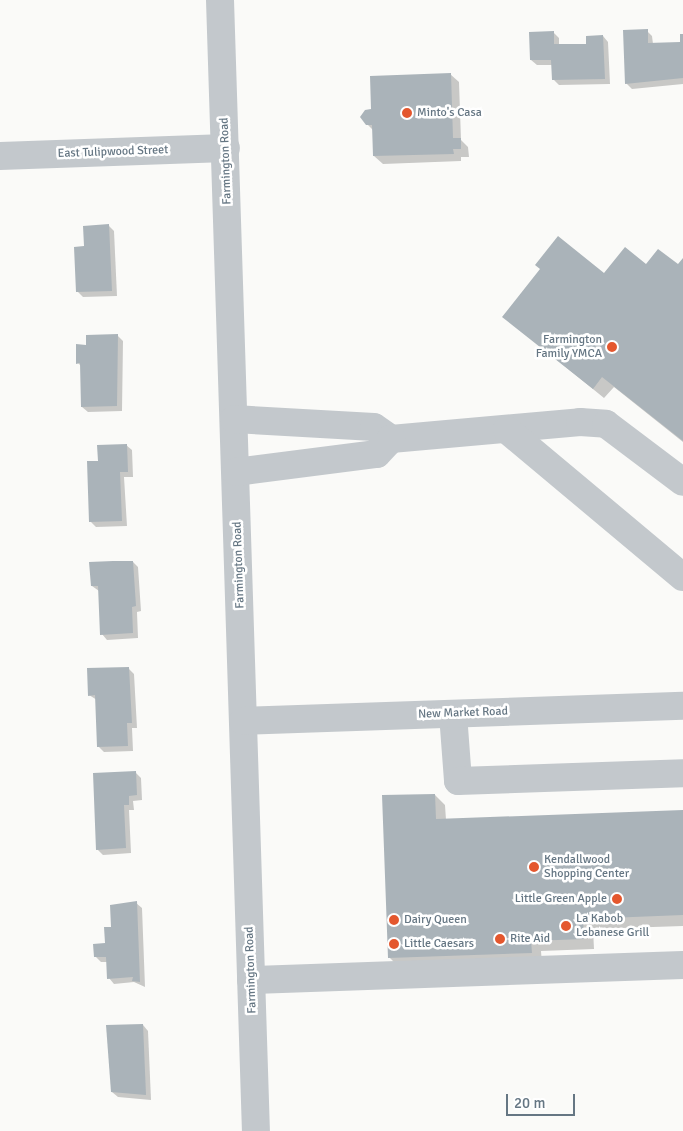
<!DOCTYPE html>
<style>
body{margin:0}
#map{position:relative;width:683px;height:1131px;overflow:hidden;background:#fafaf8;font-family:Signika,sans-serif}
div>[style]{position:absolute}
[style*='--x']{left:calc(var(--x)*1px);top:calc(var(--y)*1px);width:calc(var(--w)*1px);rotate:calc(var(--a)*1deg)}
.shadow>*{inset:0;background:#0003}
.building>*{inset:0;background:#aab3b9}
.minor>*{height:28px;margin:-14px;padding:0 14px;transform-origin:14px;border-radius:14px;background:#c3c8cc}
.dots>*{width:14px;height:14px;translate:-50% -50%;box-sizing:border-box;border:2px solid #fff;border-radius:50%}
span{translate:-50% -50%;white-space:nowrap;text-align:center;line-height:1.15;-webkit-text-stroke:5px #fff;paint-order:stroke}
.poi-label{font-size:12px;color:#657683}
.left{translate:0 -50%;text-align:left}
.right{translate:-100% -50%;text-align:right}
.street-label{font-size:12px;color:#657683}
.scale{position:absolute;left:506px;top:1094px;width:69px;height:22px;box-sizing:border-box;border:2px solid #657683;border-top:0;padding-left:6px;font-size:15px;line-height:18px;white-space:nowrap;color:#657683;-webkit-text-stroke:4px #fff;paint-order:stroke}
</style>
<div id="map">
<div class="shadow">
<i style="clip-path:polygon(647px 31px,652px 36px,653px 44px,681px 43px,683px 35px,683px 84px,632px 89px,626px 83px)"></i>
<i style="clip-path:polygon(553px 32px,559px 38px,559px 45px,587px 45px,603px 36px,608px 42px,610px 84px,559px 85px,554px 80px,553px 65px,537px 65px,531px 60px)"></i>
<i style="clip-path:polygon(450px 74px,459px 82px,461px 140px,468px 147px,469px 157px,461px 157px,461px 161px,383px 164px,374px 156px,373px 130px,367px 124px,373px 111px)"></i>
<i style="clip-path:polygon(109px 226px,114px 231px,117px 296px,83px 297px,78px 292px,86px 248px)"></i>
<i style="clip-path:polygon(683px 260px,683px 442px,614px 387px,604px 398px,504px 317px,604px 274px,646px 265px,678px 266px)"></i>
<i style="clip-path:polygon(117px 335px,123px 341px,122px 411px,88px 412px,82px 407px,82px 367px,78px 363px,87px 346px)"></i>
<i style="clip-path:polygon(126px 445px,132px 450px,133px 477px,124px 477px,127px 526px,96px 527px,91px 522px,99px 462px)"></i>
<i style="clip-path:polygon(133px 562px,138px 567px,141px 611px,137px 612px,138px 638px,107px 640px,102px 634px,99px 591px,92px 586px)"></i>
<i style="clip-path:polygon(128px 668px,134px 674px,137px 728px,132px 728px,133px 751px,104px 752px,98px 746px,97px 700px,89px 695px)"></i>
<i style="clip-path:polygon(135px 772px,141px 778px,142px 800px,133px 801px,134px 810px,129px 810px,131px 853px,103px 855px,97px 849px)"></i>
<i style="clip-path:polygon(435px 795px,445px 805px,446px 820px,683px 812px,683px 926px,593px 929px,594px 949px,541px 951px,542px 964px,400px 968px,389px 957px)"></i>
<i style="clip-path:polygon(136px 903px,142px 908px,145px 987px,134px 982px,114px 984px,109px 978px,108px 962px,101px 962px,95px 956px,106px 944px,112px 928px)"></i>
<i style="clip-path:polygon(143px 1025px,148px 1031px,151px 1100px,118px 1097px,112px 1092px)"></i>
</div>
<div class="building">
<i style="clip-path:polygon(648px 29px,648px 43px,680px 42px,680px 34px,683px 34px,683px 78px,625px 84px,623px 30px)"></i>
<i style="clip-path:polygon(554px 31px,554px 44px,586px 44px,586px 36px,603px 35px,605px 79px,552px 80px,551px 60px,530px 60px,529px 32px)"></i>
<i style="clip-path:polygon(451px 73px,453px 138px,461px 138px,461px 149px,453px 149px,454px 154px,373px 156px,372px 125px,366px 125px,360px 117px,365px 110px,371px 109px,370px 76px)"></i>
<i style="clip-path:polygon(109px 224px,112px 291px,76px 292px,74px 247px,84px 246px,83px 226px)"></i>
<i style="clip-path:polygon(558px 236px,604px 273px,625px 247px,646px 264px,658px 249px,678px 264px,683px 258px,683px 441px,602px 377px,593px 389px,502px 317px,540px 269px,535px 265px)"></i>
<i style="clip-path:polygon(118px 334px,117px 406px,81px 407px,80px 363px,76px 364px,76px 344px,86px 345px,86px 335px)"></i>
<i style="clip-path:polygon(127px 444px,128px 472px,120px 472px,122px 521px,89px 522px,87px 461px,98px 461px,97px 445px)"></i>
<i style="clip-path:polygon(113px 561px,133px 561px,136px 606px,132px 607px,133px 633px,100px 635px,98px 586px,91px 586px,89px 562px)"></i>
<i style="clip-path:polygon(129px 667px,132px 723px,127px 723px,128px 746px,97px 747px,95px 695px,88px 696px,87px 668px)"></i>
<i style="clip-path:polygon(136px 771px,137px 795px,129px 796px,129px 805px,124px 805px,126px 848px,96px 850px,93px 773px)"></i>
<i style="clip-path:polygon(435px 794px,436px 819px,683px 810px,683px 915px,583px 919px,584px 939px,531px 941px,532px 953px,388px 958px,382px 795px)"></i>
<i style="clip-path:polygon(137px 901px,140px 982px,132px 981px,133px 977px,107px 979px,106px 957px,94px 957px,93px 944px,105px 943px,104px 927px,111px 927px,110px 905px)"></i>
<i style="clip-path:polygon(143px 1024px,146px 1095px,111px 1092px,106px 1025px)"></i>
</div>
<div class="minor">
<i style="--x:220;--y:0;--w:1132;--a:88.18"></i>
<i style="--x:0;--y:156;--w:226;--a:-2"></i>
<i style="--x:234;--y:419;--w:140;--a:3.3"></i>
<i style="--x:374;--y:427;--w:21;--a:35"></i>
<i style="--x:391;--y:439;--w:190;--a:-5.1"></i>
<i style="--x:580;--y:422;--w:26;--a:4"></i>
<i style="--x:606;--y:424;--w:96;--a:37"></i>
<i style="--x:507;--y:430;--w:229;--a:39.9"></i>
<i style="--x:236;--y:472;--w:142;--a:-7.3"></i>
<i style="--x:377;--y:454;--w:21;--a:-47"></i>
<i style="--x:453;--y:714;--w:67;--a:85.7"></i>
<i style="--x:458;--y:781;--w:225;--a:-2"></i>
<i style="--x:243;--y:721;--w:440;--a:-2"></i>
<i style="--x:251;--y:980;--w:432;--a:-2"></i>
</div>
<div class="dots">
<i style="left:407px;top:113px;background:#e4572e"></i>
<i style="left:612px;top:347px;background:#e4572e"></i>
<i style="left:534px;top:867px;background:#e4572e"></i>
<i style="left:617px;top:899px;background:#e4572e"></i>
<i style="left:394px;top:920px;background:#e4572e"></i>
<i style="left:566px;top:926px;background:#e4572e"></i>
<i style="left:500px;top:939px;background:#e4572e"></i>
<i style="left:394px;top:944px;background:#e4572e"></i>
</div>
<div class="poi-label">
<span class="left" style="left:417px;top:113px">Minto's Casa</span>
<span class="right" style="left:602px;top:347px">Farmington<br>Family YMCA</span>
<span class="left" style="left:544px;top:867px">Kendallwood<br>Shopping Center</span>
<span class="right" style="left:607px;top:899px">Little Green Apple</span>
<span class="left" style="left:576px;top:926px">La Kabob<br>Lebanese Grill</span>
<span class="left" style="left:404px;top:920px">Dairy Queen</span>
<span class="left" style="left:510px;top:939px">Rite Aid</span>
<span class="left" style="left:404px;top:944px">Little Caesars</span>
</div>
<div class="street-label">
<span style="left:113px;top:152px;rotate:-2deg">East Tulipwood Street</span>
<span style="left:226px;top:161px;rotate:-92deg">Farmington Road</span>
<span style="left:239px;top:565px;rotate:-92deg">Farmington Road</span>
<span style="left:463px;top:713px;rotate:-2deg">New Market Road</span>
<span style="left:251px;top:970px;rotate:-92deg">Farmington Road</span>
</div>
<div class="scale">20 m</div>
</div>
